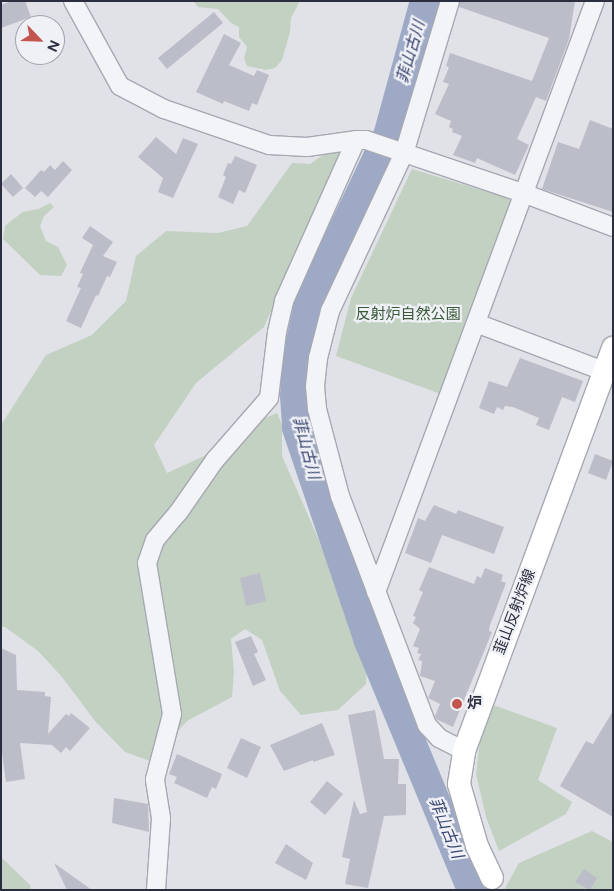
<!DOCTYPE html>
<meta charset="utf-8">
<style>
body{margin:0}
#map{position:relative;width:614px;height:891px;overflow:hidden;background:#e1e2e8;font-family:Figtree,"Noto Sans JP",sans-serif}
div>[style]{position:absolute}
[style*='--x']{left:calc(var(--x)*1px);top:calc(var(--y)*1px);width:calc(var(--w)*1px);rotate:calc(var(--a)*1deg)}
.green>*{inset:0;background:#c3d1c2}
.river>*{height:30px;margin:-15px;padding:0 15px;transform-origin:15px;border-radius:15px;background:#9eaac5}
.building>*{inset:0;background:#bbbdc8}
.roads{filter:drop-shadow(1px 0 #a6a8b2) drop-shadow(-1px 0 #a6a8b2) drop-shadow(0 1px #a6a8b2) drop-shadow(0 -1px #a6a8b2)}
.minor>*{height:18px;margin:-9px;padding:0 9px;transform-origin:9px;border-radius:9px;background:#f3f4f7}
.major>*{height:22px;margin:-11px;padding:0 11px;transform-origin:11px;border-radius:11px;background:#fff}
.dots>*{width:14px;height:14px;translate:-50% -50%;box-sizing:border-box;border:2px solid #f0f1f6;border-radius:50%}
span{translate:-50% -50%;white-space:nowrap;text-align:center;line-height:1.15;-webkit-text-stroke:4.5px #f0f1f6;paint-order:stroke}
.park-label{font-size:15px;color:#395939}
.street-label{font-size:15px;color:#2a2e3e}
.poi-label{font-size:15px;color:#2a2e3e;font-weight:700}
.left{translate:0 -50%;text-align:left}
.water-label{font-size:16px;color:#38456f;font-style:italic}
.frame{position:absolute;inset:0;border:2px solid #2a2e3e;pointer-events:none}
.north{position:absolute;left:15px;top:15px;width:50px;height:50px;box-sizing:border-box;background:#f0f1f6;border:1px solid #a1a3ac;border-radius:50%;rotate:114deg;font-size:14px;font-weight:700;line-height:20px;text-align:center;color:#2a2e3e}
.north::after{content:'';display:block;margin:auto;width:18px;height:22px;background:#c3554f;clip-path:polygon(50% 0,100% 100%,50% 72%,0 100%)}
</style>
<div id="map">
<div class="green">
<i style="clip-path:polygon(300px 1px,291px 18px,290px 32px,282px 60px,275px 68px,266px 70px,247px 66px,244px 58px,247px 47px,239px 37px,239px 27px,231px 23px,218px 9px,198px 7px,194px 2px)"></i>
<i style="clip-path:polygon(339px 149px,340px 154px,329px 185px,318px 203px,264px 327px,196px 383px,154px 445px,167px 473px,206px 455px,249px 425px,277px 413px,282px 425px,282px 456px,315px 531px,367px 664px,366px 684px,338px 710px,301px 715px,280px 691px,262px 640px,245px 629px,231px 639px,234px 672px,232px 697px,187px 721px,150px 761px,125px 752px,95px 721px,62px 677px,38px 651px,5px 627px,1px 627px,1px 425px,46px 355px,92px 335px,126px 301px,136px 256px,166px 231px,218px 233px,247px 226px,292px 163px,310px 164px,330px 150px)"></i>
<i style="clip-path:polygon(412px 169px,508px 198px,512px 203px,441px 394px,336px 356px,351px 298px)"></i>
<i style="clip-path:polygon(50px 203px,54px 207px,44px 216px,40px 226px,46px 241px,58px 247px,67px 265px,61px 276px,40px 275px,3px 239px,5px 226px,12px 220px,23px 212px,38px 209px)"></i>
<i style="clip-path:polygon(491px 704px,557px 728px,538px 780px,572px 802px,566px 814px,499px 851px,486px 817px,476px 774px,480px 740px)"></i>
<i style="clip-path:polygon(592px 831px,613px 842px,613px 890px,504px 890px,519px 863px)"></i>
<i style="clip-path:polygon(1px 857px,30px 885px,31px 890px,1px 890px)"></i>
</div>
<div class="river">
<i style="--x:425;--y:1;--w:140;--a:105.3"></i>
<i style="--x:388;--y:136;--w:182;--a:115.4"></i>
<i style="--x:310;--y:300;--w:60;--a:102.4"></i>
<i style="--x:297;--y:359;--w:37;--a:93"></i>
<i style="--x:295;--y:396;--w:32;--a:86"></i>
<i style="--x:297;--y:428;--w:225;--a:71.3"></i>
<i style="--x:369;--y:641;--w:269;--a:67.5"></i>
</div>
<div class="building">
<i style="clip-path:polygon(12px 1px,25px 1px,31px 17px,1px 28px,1px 5px)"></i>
<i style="clip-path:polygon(460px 1px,575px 1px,569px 39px,546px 101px,536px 97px,517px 139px,529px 145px,515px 175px,477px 158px,475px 163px,453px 155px,462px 136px,452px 132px,453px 129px,449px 127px,451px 121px,435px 114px,449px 84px,443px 82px,449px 67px,446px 66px,450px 53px,532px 81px,549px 38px,459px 7px)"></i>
<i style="clip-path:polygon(214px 12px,223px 23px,167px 69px,158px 58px)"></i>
<i style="clip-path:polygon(224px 34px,241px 43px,229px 65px,254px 76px,257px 70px,269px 75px,257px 105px,252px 103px,249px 111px,224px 101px,223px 104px,196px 92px)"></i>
<i style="clip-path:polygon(590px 120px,613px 129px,613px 212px,542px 189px,558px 142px,579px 149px)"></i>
<i style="clip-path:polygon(156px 137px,176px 154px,183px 138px,198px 144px,173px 198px,158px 192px,163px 178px,138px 157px)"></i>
<i style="clip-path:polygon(235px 156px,257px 165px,245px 193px,239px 190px,233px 204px,218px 197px,226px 177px,223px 175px,228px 163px,231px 164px)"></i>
<i style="clip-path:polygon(63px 161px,72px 170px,48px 197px,41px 191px,35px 197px,25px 188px,41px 170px,44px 172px,50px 165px,55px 170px)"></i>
<i style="clip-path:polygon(11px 174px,23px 188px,13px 197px,1px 184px)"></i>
<i style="clip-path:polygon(90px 226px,113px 242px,103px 256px,117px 262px,110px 277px,107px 276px,98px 296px,96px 295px,81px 328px,66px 321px,81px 288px,77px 287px,83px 274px,80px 273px,93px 245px,82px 238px)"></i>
<i style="clip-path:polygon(520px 358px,583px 381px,575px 402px,562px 397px,549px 430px,536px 425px,539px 418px,513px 407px,505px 406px,503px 410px,497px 407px,494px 414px,479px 408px,489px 381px,507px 387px)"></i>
<i style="clip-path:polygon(595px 454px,613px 461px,606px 480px,588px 473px)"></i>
<i style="clip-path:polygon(434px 505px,456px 514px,458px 510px,504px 527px,494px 554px,442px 535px,431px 563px,405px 553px,418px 518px,425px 521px)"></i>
<i style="clip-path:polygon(429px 567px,474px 584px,477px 576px,481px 578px,485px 568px,503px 575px,501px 581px,506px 583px,490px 625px,489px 631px,492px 632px,453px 727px,436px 719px,435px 716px,440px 704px,428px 698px,435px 681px,420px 676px,422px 661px,418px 660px,421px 654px,417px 653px,419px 648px,413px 646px,420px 629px,413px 623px,416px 617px,413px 616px,423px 592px,419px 590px)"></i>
<i style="clip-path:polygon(260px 573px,266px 601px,246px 606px,240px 578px)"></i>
<i style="clip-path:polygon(251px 636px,258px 652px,254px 654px,266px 680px,253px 686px,235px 642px)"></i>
<i style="clip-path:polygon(1px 648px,16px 655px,17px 690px,45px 692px,45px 696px,51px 697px,48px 734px,66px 714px,69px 716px,71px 713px,90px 728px,70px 751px,66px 747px,61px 753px,52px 745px,20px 743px,25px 779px,6px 782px,1px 746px)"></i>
<i style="clip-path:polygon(375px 710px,384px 759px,399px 759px,398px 784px,406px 784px,406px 815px,384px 816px,368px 888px,345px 884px,350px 859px,342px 857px,354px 800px,360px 814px,367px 812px,348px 715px)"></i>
<i style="clip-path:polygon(613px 711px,613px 817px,560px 786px,586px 741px,593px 744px)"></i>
<i style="clip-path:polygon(322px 723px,335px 755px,313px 762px,313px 760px,284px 771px,270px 745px)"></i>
<i style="clip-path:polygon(241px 738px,261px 747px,247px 778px,227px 768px)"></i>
<i style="clip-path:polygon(177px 754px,222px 774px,216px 789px,212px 787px,207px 798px,174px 783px,177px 777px,169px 774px)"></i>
<i style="clip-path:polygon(327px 781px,343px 794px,325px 815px,310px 802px)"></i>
<i style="clip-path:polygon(114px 798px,148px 804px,149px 832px,112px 823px)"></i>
<i style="clip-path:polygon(286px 844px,313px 863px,306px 880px,275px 863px)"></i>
<i style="clip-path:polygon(54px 863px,92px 890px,67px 890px)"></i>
<i style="clip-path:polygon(584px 869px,597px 878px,590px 890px,575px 882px)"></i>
</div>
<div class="roads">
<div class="minor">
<i style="--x:73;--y:1;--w:97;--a:61.1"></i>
<i style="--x:120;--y:86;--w:50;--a:27.6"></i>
<i style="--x:164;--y:109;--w:111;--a:18.9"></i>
<i style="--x:269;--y:145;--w:38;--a:3"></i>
<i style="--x:307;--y:147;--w:49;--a:-8.1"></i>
<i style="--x:356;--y:140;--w:10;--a:0"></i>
<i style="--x:366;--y:140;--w:166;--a:18.7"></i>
<i style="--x:523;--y:193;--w:96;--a:20.7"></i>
<i style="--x:450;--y:1;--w:159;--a:106.8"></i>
<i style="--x:404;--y:153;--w:174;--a:115.1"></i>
<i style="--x:330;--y:311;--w:49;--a:104.3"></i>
<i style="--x:318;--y:358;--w:28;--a:96"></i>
<i style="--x:315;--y:386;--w:23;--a:85"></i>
<i style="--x:317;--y:409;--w:90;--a:75.2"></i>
<i style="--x:340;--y:496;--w:245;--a:69.2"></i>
<i style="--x:427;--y:725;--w:18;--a:47"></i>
<i style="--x:439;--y:738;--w:28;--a:27"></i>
<i style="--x:476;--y:323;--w:137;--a:20.6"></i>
<i style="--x:376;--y:592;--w:630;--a:-69.67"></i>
<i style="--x:156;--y:890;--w:72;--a:-86"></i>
<i style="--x:161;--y:818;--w:39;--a:-99"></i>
<i style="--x:155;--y:779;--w:67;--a:-75.3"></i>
<i style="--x:172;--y:714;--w:153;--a:-99.4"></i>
<i style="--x:147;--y:563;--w:24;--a:-71"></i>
<i style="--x:155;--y:540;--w:35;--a:-50"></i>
<i style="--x:178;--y:513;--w:65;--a:-55.1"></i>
<i style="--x:215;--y:460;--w:82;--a:-48.9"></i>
<i style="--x:269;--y:398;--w:66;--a:-83.1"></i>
<i style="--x:277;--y:332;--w:32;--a:-77"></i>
<i style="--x:284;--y:301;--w:176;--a:-65.9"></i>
</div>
<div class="major">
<i style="--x:492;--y:878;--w:35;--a:-115"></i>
<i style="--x:477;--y:846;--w:65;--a:-106.2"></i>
<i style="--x:459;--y:784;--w:33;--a:-81"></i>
<i style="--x:464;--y:751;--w:430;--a:-69.7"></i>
</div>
</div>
<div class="dots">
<i style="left:457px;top:704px;background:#c3554f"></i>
</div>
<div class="park-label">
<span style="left:408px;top:315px">反射炉自然公園</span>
</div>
<div class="street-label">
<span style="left:515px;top:612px;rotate:-69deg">韮山反射炉線</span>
</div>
<div class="poi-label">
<span class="left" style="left:467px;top:704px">炉</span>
</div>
<div class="water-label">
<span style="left:411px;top:52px;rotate:-74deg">菲山古川</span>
<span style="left:306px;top:448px;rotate:75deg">菲山古川</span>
<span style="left:446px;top:828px;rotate:68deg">菲山古川</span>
</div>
<div class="frame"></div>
<div class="north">N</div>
</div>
